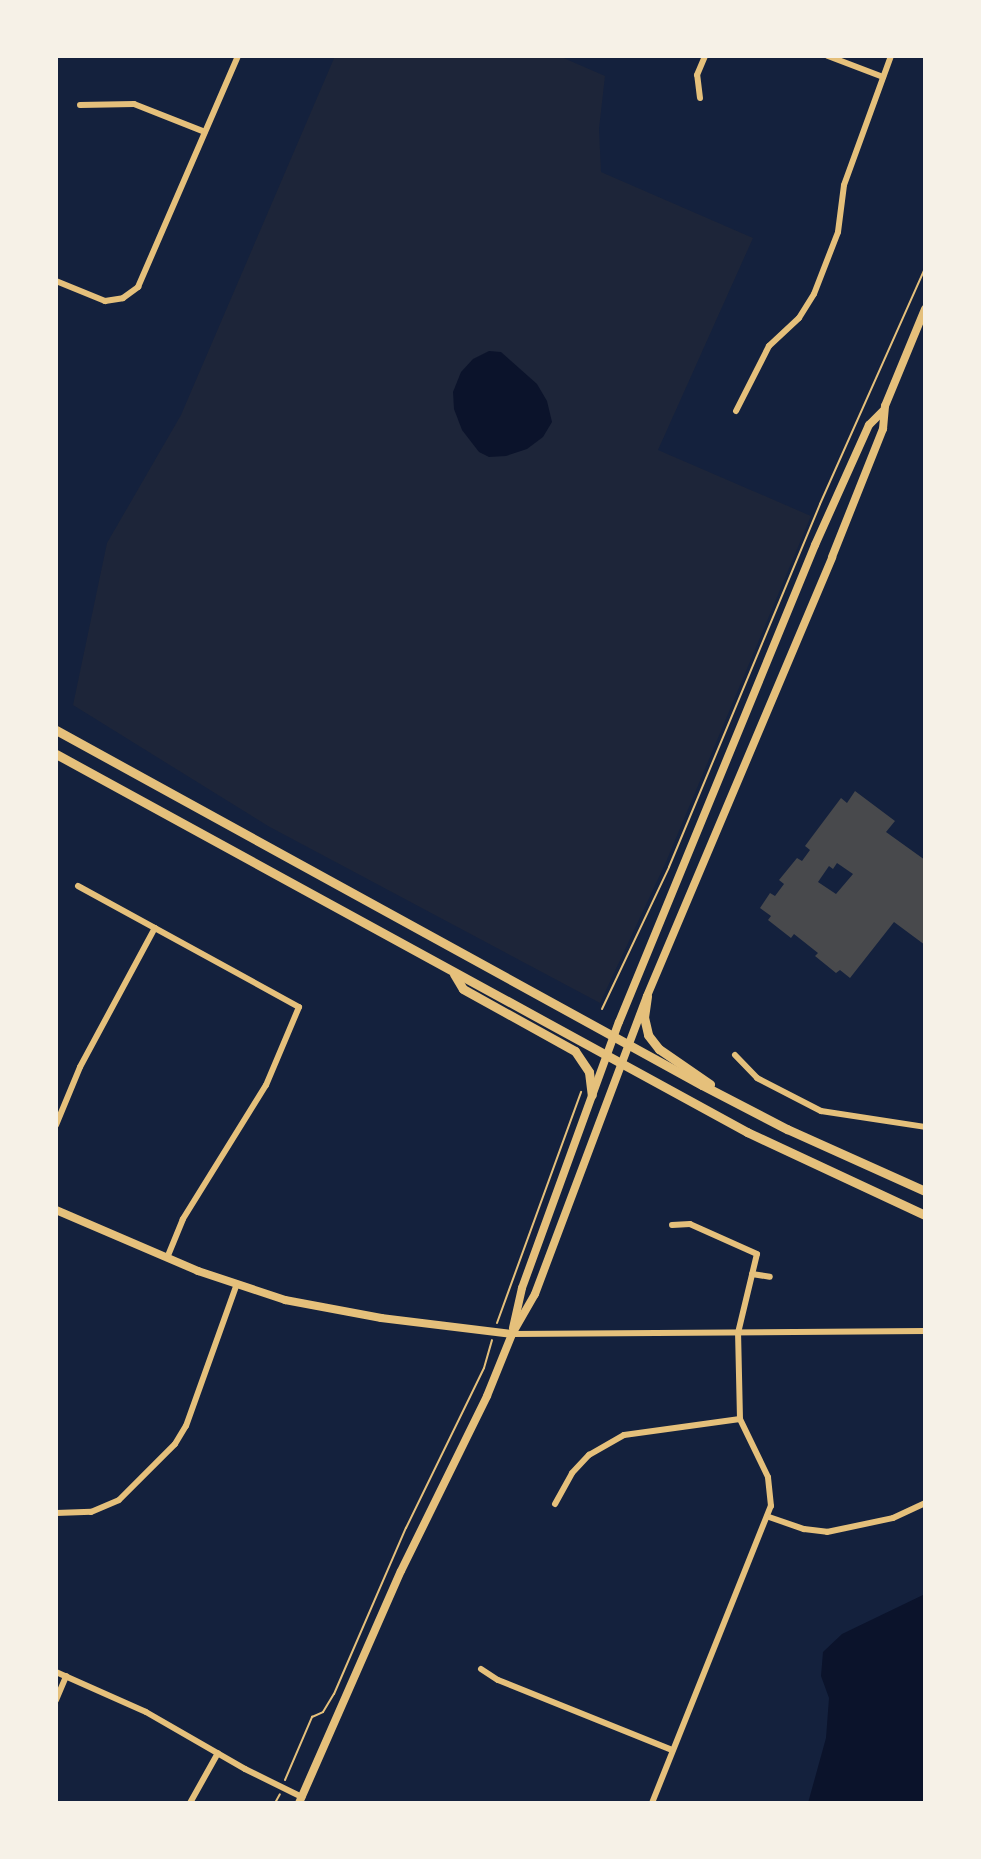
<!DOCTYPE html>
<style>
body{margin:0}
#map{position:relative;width:981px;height:1859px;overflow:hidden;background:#14213d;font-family:Barlow,sans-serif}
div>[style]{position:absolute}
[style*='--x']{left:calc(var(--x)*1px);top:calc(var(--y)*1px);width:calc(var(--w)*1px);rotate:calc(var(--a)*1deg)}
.green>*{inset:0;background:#1d2539}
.water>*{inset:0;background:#0b132b}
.building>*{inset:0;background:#48494c}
.path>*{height:2px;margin:-1px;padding:0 1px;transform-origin:1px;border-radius:1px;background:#e5c07b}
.minor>*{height:6px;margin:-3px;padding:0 3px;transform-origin:3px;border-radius:3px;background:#e5c07b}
.tertiary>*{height:8px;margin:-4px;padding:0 4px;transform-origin:4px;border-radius:4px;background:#e5c07b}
.secondary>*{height:9px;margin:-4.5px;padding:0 4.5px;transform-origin:4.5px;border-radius:4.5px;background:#e5c07b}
span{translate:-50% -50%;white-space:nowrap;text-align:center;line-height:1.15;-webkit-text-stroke:8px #f6f1e7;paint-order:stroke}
.frame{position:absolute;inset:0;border:58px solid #f6f1e7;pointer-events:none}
</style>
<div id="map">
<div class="green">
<i style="clip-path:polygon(335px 56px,559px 56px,605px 76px,599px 129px,601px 172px,753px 238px,658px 450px,811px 516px,666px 862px,600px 1003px,268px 826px,73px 705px,107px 543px,181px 415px)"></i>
</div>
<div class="water">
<i style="clip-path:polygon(489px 351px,501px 352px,537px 384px,547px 401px,552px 422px,543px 437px,527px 449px,506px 456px,489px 457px,479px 452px,462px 430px,454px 409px,453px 392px,461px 372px,473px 359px)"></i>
<i style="clip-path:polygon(925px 1594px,925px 1803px,808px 1803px,826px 1738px,829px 1698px,821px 1676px,823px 1652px,842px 1634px)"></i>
</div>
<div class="building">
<i style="clip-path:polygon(evenodd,855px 791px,895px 821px,886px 832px,925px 860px,925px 945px,894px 922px,850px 978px,840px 970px,836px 973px,815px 956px,818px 953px,794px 934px,791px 938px,768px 920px,771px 916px,760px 908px,770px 893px,775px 896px,784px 884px,779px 880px,797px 858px,802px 861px,810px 850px,805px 846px,841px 798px,847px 803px,855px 791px,837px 863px,853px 874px,836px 894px,818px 882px,829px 866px,833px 869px,837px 863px)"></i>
</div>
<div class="path">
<i style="--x:602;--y:1009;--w:157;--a:-64.7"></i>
<i style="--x:669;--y:867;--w:393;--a:-67.4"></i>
<i style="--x:820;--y:504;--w:258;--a:-66"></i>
<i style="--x:497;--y:1323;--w:246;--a:-70"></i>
<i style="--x:285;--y:1780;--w:69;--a:-66.8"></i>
<i style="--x:312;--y:1717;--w:12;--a:-24"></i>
<i style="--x:323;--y:1712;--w:21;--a:-59"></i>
<i style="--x:334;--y:1694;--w:181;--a:-66.6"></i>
<i style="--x:406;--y:1528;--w:178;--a:-64"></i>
<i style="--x:484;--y:1368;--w:29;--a:-74"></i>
<i style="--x:275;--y:1803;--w:10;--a:-61"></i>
</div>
<div class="minor">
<i style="--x:828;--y:56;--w:59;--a:20.9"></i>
<i style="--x:700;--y:98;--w:23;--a:-97"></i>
<i style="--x:697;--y:75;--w:21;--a:-67"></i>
<i style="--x:80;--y:105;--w:54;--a:-1.1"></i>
<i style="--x:134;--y:104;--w:76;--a:21.5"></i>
<i style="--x:56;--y:281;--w:53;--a:22.2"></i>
<i style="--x:105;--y:301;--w:18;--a:-9"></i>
<i style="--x:123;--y:298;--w:19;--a:-36"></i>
<i style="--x:138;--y:287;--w:252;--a:-66.6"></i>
<i style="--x:736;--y:411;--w:73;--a:-63.1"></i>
<i style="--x:769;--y:346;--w:41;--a:-43"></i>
<i style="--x:799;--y:318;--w:28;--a:-58"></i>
<i style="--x:814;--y:294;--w:66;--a:-68.8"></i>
<i style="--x:838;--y:232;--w:47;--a:-82.7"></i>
<i style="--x:844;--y:185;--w:137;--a:-70"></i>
<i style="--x:78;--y:886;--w:252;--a:28.7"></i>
<i style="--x:299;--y:1007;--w:85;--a:112.9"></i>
<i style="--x:266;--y:1085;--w:158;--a:121.8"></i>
<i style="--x:183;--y:1219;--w:42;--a:112.3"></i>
<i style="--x:735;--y:1055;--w:32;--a:46"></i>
<i style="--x:757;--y:1078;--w:72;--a:27.3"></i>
<i style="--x:821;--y:1111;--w:105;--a:8.7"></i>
<i style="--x:56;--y:1125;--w:63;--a:-67.5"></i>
<i style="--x:80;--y:1067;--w:158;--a:-61.7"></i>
<i style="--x:752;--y:1274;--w:18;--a:9"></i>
<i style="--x:512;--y:1334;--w:413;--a:-0.4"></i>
<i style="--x:555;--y:1504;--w:35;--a:-61"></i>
<i style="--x:572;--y:1473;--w:25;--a:-47"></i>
<i style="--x:589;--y:1455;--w:40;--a:-29.7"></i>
<i style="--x:624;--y:1435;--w:117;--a:-7.9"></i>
<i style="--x:56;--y:1513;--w:35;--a:-2"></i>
<i style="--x:91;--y:1512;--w:30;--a:-23"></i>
<i style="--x:119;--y:1500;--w:79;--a:-45"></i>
<i style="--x:175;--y:1444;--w:21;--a:-59"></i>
<i style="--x:186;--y:1426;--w:149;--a:-70.3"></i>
<i style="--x:769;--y:1517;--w:37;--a:19"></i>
<i style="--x:804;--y:1529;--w:23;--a:7"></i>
<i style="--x:827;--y:1532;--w:67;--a:-12"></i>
<i style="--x:893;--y:1518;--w:35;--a:-25"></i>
<i style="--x:481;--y:1669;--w:20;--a:33"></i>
<i style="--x:498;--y:1680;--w:188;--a:21.9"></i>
<i style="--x:56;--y:1672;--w:98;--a:24"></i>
<i style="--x:146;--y:1712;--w:114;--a:29.9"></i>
<i style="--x:245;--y:1769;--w:64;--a:26.2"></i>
<i style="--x:56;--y:1700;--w:26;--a:-67"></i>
<i style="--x:190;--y:1803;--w:57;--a:-60.8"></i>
<i style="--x:652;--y:1803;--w:320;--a:-68.2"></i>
<i style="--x:771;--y:1506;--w:29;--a:-96"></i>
<i style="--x:768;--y:1477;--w:64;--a:-115.8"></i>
<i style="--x:740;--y:1419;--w:86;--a:-91.3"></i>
<i style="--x:738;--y:1333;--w:81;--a:-76.5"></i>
<i style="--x:757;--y:1254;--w:73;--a:-155.9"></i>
<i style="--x:690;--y:1224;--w:18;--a:177"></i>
</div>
<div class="tertiary">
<i style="--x:56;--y:1210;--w:155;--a:23.2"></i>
<i style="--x:198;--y:1271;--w:92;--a:18.4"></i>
<i style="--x:285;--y:1300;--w:98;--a:10.6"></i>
<i style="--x:381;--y:1318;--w:132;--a:7"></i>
<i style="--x:513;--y:1328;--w:41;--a:-77.3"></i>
<i style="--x:522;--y:1288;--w:283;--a:-70"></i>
<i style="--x:619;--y:1022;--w:516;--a:-67.66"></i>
<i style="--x:815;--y:545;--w:132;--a:-65.8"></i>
<i style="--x:869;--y:425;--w:20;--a:-45"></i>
<i style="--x:299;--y:1803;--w:253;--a:-66.3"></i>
<i style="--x:401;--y:1571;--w:195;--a:-63.8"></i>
<i style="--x:487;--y:1396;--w:67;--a:-68"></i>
<i style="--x:512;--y:1334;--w:46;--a:-60.1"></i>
<i style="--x:535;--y:1294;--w:318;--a:-69.4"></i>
<i style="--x:647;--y:996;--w:476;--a:-67.1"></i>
<i style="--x:832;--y:557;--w:138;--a:-68.3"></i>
<i style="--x:883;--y:429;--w:23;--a:-85"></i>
<i style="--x:885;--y:406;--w:105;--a:-67.6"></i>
</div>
<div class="secondary">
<i style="--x:56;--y:730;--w:737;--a:28.79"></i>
<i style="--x:702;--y:1085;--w:96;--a:27.4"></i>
<i style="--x:787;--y:1129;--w:151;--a:24.2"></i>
<i style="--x:56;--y:754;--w:788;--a:28.68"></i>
<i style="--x:747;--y:1132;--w:196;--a:25"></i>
<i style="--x:454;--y:974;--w:17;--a:59"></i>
<i style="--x:463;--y:989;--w:128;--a:29"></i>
<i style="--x:575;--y:1051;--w:25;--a:56"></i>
<i style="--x:589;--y:1072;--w:23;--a:83"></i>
<i style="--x:647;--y:996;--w:21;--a:98"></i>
<i style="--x:644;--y:1017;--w:18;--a:77"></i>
<i style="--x:648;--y:1035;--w:18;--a:52"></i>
<i style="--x:659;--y:1049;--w:62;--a:34.5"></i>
</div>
<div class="frame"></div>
</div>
